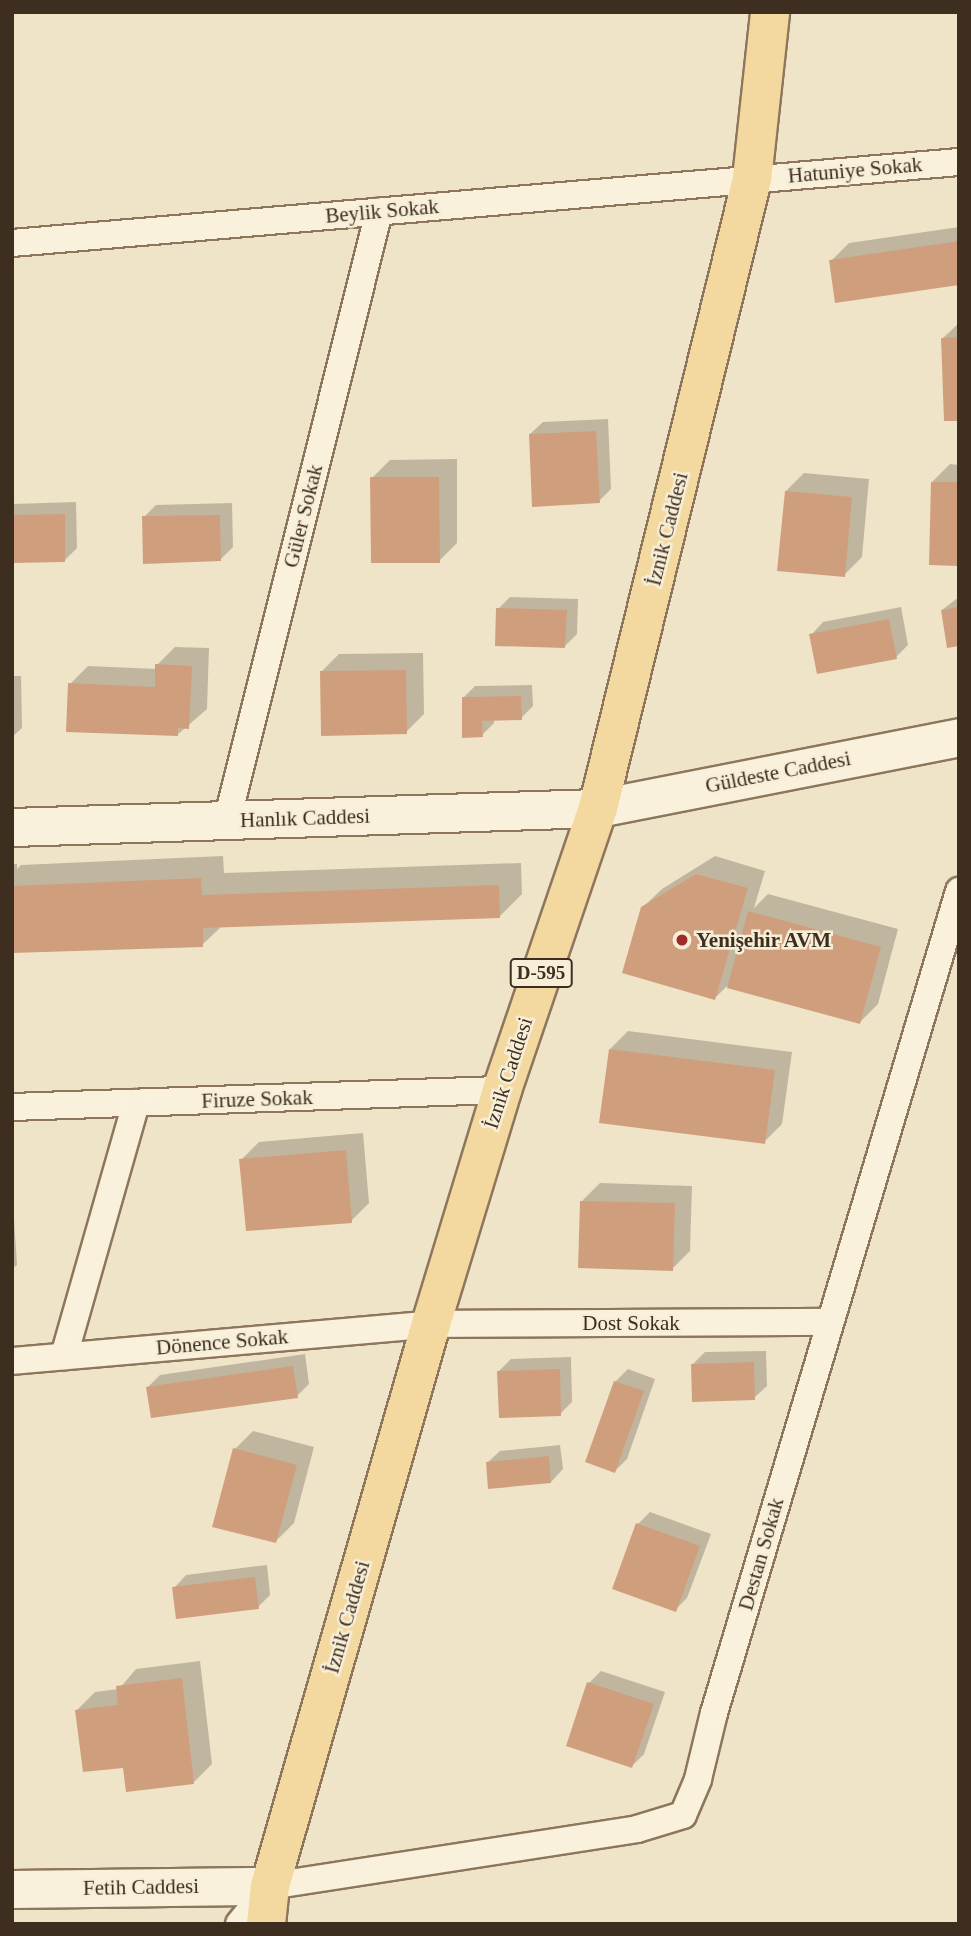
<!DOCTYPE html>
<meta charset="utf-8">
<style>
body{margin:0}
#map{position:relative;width:971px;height:1936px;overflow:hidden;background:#f0e4c8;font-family:Georgia,serif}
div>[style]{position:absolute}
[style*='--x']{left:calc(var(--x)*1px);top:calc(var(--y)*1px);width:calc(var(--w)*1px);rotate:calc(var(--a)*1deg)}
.shadow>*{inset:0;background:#0003}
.building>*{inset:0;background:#cf9f7d}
.roads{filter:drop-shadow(2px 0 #8d765c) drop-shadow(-2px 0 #8d765c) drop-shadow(0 2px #8d765c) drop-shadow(0 -2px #8d765c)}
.street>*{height:26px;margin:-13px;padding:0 13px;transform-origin:13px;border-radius:13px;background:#faf1dc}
.secondary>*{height:37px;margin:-18.5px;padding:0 18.5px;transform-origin:18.5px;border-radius:18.5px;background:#faf1dc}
.primary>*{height:38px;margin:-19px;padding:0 19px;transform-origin:19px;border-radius:19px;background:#f3d9a0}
.dots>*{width:19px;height:19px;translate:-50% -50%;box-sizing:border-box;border:4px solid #f7eed8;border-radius:50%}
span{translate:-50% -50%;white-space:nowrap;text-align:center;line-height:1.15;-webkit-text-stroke:5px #f7eed8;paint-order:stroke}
.shield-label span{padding:2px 5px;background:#f7eed8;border:2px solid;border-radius:5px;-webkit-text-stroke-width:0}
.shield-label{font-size:19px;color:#3d2e20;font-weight:700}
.street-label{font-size:21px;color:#3d2e20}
.poi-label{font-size:21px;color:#3d2e20;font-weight:700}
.left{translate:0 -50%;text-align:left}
.frame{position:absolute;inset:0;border:14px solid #3d2e20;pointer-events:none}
</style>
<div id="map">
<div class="shadow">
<i style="clip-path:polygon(959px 227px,959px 283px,831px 261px,849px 243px)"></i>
<i style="clip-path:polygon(959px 323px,959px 419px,943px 338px)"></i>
<i style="clip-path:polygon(608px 419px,611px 489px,599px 501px,530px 434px,543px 422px)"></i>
<i style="clip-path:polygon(457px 459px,457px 543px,439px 561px,372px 478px,390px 460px)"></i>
<i style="clip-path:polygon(950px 464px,959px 465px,959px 564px,932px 482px)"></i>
<i style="clip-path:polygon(804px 473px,869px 479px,862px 557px,844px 575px,786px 491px)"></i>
<i style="clip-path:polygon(76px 502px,77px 548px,64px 561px,12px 562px,12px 504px)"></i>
<i style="clip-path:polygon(232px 503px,233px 547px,220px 560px,144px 517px,156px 505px)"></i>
<i style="clip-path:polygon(510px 597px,578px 599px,577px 634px,565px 646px,498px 609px)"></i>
<i style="clip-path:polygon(959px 597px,959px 644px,942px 610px)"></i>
<i style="clip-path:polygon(901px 607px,908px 645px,896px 657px,811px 635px,823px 622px)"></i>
<i style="clip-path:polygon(175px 647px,209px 648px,207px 709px,177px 735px,70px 684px,88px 666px,157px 669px,157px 665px)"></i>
<i style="clip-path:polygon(423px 653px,424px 714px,406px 732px,321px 672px,339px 654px)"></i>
<i style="clip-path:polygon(12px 676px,21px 676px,22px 728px,12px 737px)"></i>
<i style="clip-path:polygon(532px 685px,533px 706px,521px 718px,494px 719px,494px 723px,482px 735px,463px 698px,475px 686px)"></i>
<i style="clip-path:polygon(223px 856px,224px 873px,521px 863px,522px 894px,499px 917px,222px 926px,202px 945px,12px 951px,12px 864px,17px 864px,17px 869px,21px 865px)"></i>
<i style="clip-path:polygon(715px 856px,765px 871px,754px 908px,768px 894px,898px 929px,878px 1004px,860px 1022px,727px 986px,715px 998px,643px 907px,662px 889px)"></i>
<i style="clip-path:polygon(628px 1031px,792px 1052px,782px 1124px,764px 1142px,610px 1049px)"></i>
<i style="clip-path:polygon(363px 1133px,369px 1203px,351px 1221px,241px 1160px,259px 1142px)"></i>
<i style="clip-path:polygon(600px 1183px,692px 1186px,690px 1251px,672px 1269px,582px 1201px)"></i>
<i style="clip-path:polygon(12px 1187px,17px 1265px,12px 1269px)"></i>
<i style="clip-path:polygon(766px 1351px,767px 1386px,754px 1398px,693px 1364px,705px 1352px)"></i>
<i style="clip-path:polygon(305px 1354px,309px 1384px,297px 1396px,148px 1387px,160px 1375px)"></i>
<i style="clip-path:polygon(571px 1357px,572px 1402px,560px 1414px,499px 1371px,511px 1359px)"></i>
<i style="clip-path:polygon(628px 1369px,655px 1379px,627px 1459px,615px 1471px,615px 1382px)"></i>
<i style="clip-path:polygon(253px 1431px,314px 1447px,294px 1523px,276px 1541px,235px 1449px)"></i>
<i style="clip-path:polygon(560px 1445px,563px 1469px,551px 1482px,487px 1463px,500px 1451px)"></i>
<i style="clip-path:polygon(650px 1512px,711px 1534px,687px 1598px,675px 1610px,638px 1524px)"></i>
<i style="clip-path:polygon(267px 1565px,270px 1595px,258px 1607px,174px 1588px,186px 1575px)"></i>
<i style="clip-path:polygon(200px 1661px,212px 1764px,194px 1782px,125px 1766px,77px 1710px,95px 1692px,119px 1689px,136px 1669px)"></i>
<i style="clip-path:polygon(601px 1671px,665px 1692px,644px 1754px,632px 1766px,589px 1683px)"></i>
</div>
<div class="building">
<i style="clip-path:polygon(959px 241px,959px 285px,835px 303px,829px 260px)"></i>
<i style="clip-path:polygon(959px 337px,959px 421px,944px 421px,941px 338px)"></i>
<i style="clip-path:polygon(596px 431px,600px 503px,532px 507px,529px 434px)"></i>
<i style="clip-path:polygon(370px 477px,439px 477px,440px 563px,371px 563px)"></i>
<i style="clip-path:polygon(931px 482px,959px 482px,959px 566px,929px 565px)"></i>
<i style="clip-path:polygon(785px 491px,852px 497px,845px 577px,777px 571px)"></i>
<i style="clip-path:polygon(65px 514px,65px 562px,12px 563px,12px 515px)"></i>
<i style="clip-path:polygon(220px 515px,221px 561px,143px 564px,142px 516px)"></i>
<i style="clip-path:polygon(959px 607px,959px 646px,947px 648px,941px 610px)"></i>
<i style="clip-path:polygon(496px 608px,567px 610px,565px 648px,495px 646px)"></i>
<i style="clip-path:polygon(889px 619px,897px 659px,817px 674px,809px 634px)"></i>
<i style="clip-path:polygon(155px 664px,192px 666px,189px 729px,178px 728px,178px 736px,66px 732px,68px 683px,155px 687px)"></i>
<i style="clip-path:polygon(406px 670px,407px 734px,321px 736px,320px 671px)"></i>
<i style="clip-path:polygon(521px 696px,522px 720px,482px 721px,483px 737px,462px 738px,462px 697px)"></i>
<i style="clip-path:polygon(696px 874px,748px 888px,715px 1000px,622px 973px,641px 907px)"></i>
<i style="clip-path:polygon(201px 878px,202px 895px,499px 885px,500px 918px,203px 928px,203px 947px,12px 953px,12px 886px)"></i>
<i style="clip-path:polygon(748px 911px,881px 947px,860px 1024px,727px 988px)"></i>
<i style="clip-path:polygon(609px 1049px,775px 1070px,765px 1144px,599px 1123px)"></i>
<i style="clip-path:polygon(346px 1150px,352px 1223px,246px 1231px,239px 1159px)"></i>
<i style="clip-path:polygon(580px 1201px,675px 1203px,673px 1271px,578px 1268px)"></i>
<i style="clip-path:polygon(754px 1362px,755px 1400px,692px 1402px,691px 1364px)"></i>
<i style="clip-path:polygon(293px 1366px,298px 1398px,151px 1418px,146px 1387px)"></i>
<i style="clip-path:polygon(560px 1369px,561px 1416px,499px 1418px,497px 1371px)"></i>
<i style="clip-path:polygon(614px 1381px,644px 1391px,615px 1473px,585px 1462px)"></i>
<i style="clip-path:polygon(233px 1448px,297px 1465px,276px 1543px,212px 1527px)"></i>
<i style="clip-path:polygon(549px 1456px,551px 1483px,488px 1489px,486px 1462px)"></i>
<i style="clip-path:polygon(636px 1523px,700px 1546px,676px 1612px,612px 1589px)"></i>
<i style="clip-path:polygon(255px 1577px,259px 1609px,176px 1619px,172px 1587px)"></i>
<i style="clip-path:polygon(182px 1678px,194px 1784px,126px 1792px,123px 1768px,83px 1772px,75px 1710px,118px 1705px,116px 1686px)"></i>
<i style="clip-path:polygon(587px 1682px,654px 1704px,632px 1768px,566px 1746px)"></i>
</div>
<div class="roads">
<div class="street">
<i style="--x:12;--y:243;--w:950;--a:-4.89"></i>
<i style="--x:227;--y:821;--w:628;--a:-75.99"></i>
<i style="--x:12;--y:1107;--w:490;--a:-2"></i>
<i style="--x:64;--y:1356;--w:263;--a:-74.1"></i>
<i style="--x:12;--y:1361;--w:421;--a:-5"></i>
<i style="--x:431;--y:1324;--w:399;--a:-0.3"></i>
<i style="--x:239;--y:1924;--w:49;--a:-50.8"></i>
<i style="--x:270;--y:1886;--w:371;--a:-8.8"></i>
<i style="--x:637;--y:1829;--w:48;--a:-16.9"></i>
<i style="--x:683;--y:1815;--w:39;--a:-67"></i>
<i style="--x:698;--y:1779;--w:68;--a:-76.4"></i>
<i style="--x:714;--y:1713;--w:858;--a:-73.4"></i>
</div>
<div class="secondary">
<i style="--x:12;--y:827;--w:586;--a:-1.86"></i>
<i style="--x:598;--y:808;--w:368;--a:-11.1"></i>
<i style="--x:12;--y:1889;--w:258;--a:-0.7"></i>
</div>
<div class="primary">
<i style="--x:266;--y:1924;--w:38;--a:-84"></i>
<i style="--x:270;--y:1886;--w:585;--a:-74.01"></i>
<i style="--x:431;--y:1324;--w:245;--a:-73.1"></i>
<i style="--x:502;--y:1090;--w:298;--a:-71.2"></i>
<i style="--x:598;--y:808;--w:648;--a:-76.24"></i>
<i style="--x:752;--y:179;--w:168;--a:-83.8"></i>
</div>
</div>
<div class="dots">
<i style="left:682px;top:940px;background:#9e2a2b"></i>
</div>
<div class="shield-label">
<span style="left:541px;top:973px">D-595</span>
</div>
<div class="street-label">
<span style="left:855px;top:170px;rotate:-5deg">Hatuniye Sokak</span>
<span style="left:382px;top:211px;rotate:-5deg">Beylik Sokak</span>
<span style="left:303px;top:516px;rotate:-76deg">Güler Sokak</span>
<span style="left:667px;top:529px;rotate:-76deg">İznik Caddesi</span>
<span style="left:778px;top:772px;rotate:-11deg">Güldeste Caddesi</span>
<span style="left:305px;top:818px;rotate:-2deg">Hanlık Caddesi</span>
<span style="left:508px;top:1073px;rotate:-72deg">İznik Caddesi</span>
<span style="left:257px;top:1099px;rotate:-2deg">Firuze Sokak</span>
<span style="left:631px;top:1323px">Dost Sokak</span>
<span style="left:222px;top:1342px;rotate:-5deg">Dönence Sokak</span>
<span style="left:761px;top:1554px;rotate:-74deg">Destan Sokak</span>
<span style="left:347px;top:1617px;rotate:-74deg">İznik Caddesi</span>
<span style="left:141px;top:1887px;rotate:-1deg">Fetih Caddesi</span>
</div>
<div class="poi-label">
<span class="left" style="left:696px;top:940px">Yenişehir AVM</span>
</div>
<div class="frame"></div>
</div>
